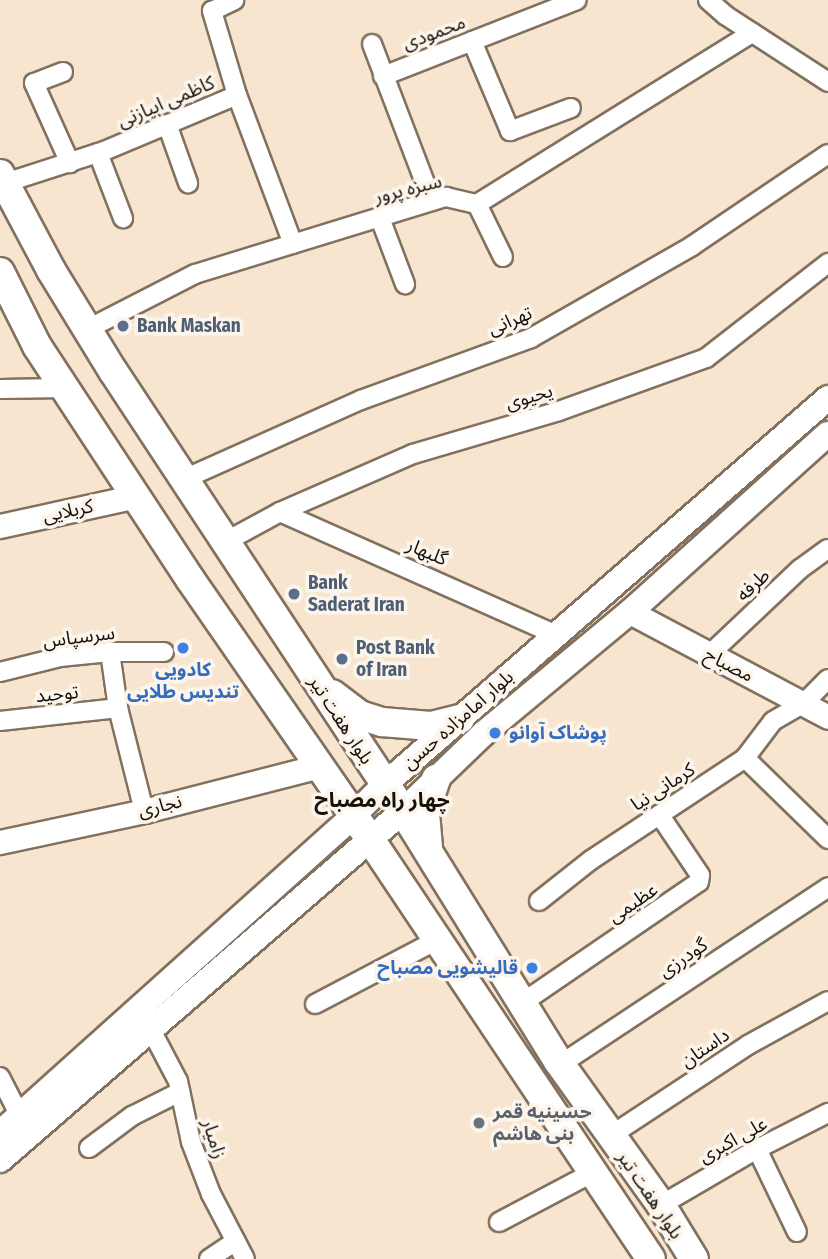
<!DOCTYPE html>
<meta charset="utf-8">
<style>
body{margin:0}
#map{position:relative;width:828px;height:1259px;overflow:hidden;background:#f8e5d0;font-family:"Fira Sans Condensed","Noto Sans Arabic",sans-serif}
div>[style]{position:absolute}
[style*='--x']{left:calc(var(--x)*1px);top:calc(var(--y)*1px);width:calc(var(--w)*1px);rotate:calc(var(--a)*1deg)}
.roads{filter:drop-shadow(2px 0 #82715e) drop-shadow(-2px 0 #82715e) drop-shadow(0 2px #82715e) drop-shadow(0 -2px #82715e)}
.minor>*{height:18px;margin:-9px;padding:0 9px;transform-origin:9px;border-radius:9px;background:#fff}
.tertiary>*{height:23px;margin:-11.5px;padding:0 11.5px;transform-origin:11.5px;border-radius:11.5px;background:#fff}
.secondary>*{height:24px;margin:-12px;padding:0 12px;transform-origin:12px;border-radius:12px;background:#fff}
.primary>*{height:28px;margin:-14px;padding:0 14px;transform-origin:14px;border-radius:14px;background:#fff}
.dots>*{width:19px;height:19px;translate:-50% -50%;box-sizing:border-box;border:4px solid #fcf5ec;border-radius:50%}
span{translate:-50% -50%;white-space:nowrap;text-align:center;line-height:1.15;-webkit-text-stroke:7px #fcf5ec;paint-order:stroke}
.street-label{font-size:19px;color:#161009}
.service-label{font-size:19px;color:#4e5e75;font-weight:700}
.left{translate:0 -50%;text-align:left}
.shop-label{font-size:19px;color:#366cbe;font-weight:700}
.right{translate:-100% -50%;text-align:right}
.worship-label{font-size:19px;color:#5b616d;font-weight:700}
.neighbourhood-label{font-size:21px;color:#161009;font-weight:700}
</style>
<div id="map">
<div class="roads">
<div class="minor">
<i style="--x:708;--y:0;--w:23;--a:41"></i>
<i style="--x:725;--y:15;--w:123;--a:33"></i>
<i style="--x:472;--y:41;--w:98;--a:67.1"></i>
<i style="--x:510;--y:131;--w:65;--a:-20.7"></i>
<i style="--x:372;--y:44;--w:168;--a:69.1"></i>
<i style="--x:63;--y:72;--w:31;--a:159"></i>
<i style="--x:34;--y:83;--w:88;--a:65.8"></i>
<i style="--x:383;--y:76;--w:208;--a:-21.4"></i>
<i style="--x:237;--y:95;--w:159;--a:69.4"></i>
<i style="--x:167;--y:124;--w:63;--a:70.4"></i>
<i style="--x:98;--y:153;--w:70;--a:69"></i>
<i style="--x:5;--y:183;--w:104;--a:-17.9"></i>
<i style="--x:104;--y:151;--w:144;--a:-22.8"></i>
<i style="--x:237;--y:95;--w:88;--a:-106.6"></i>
<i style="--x:212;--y:11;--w:25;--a:-26"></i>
<i style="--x:477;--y:204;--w:59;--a:63.9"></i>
<i style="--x:380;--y:218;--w:71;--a:69.3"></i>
<i style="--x:88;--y:329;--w:120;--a:-27.2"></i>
<i style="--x:195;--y:274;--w:263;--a:-17.1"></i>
<i style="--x:446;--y:197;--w:32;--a:13"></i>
<i style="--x:477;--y:204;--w:324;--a:-31.9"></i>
<i style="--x:0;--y:389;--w:65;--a:-0.9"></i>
<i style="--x:184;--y:479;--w:194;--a:-24.1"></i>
<i style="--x:361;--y:400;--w:181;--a:-20"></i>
<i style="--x:531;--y:338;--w:185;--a:-29.7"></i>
<i style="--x:692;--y:246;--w:164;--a:-34.1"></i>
<i style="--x:280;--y:512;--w:302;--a:24"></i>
<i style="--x:225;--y:542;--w:63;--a:-28.6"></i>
<i style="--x:280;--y:512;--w:145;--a:-23.6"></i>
<i style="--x:413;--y:454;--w:152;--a:-16.4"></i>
<i style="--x:559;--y:411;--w:156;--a:-19.8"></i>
<i style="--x:706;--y:358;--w:155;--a:-37.9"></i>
<i style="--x:110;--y:652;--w:57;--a:81.9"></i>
<i style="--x:118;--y:708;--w:106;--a:75.8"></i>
<i style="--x:709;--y:655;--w:125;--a:-43.4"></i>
<i style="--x:800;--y:569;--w:34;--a:-36"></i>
<i style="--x:0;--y:672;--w:62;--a:-14"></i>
<i style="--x:60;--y:657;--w:50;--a:-5.7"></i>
<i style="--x:110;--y:652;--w:54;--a:0"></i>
<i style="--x:0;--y:721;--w:119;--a:-6.3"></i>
<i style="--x:745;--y:758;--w:116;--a:44.3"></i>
<i style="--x:539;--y:901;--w:66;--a:-38.3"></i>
<i style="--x:591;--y:860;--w:185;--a:-33.5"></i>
<i style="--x:745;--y:758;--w:46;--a:-52.9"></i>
<i style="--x:773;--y:721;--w:36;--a:-30"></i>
<i style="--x:804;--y:703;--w:34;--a:-45"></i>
<i style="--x:522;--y:1003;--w:214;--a:-34.4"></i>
<i style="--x:699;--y:882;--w:7;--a:-82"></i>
<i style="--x:700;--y:875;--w:73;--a:-123.9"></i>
<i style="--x:315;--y:1004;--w:138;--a:-27.7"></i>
<i style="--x:150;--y:1028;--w:60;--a:62.2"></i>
<i style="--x:178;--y:1081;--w:62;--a:78"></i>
<i style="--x:191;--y:1142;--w:56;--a:69"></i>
<i style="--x:211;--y:1194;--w:73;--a:62.4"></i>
<i style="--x:561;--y:1064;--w:320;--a:-33.5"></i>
<i style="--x:0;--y:1077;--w:44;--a:62.9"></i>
<i style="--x:610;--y:1136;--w:165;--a:-33.4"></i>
<i style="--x:748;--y:1045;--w:91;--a:-28.8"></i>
<i style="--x:89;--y:1148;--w:54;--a:-36.7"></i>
<i style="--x:132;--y:1116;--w:54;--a:-26.6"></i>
<i style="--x:757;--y:1149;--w:92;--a:64.3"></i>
<i style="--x:661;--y:1205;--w:111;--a:-30.3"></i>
<i style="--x:757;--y:1149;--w:80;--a:-26.9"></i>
<i style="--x:499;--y:1222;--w:105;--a:-27.8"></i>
<i style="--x:209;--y:1259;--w:32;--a:-34"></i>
</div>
<div class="tertiary">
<i style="--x:0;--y:526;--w:139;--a:-12.4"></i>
<i style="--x:630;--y:612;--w:224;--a:27.9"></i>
<i style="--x:0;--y:842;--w:147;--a:-12.1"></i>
<i style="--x:144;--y:811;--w:181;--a:-14.4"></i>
</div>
<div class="secondary">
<i style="--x:0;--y:1133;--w:474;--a:-41.9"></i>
<i style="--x:353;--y:816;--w:44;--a:-45"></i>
<i style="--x:384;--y:785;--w:589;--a:-41.08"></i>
<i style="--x:0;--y:1160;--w:533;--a:-40.89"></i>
<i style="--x:403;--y:811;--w:112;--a:-43.9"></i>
<i style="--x:484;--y:733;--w:190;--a:-39.7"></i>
<i style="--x:630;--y:612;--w:266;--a:-42"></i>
</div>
<div class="primary">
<i style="--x:0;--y:174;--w:109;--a:62"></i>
<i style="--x:51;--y:270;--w:119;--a:58.5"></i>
<i style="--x:113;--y:371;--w:527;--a:56.61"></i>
<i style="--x:403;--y:811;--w:294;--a:58.2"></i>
<i style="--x:558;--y:1061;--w:177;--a:54.4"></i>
<i style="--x:661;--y:1205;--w:63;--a:58.6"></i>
<i style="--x:0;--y:272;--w:83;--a:63.4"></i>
<i style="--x:37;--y:346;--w:279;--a:56.7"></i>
<i style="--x:190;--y:579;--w:316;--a:55.3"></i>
<i style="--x:370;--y:839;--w:505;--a:56.22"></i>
<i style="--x:332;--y:694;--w:35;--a:37"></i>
<i style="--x:360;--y:715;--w:23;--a:18"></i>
<i style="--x:382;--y:722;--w:49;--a:4.7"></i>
<i style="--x:431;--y:726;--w:30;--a:-14"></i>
<i style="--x:428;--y:847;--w:36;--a:-95"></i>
<i style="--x:425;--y:811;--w:34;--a:-71"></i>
</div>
</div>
<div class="dots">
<i style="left:123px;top:326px;background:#5c6f8a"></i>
<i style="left:294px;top:594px;background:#5c6f8a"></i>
<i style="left:183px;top:648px;background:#3f7fe0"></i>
<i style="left:342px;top:659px;background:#5c6f8a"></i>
<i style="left:495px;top:733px;background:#3f7fe0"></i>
<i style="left:532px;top:968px;background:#3f7fe0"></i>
<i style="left:479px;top:1123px;background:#6b7280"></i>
</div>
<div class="street-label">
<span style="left:434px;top:33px;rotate:-21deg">محمودی</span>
<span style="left:166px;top:102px;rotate:-23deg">کاظمی ابیازنی</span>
<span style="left:408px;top:189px;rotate:-14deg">سبزه پرور</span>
<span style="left:510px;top:321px;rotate:-23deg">تهرانی</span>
<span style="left:529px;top:397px;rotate:-17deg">یحیوی</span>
<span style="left:68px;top:511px;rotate:-12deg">کربلایی</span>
<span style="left:427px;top:552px;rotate:23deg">گلبهار</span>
<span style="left:753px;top:585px;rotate:-43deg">طرفه</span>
<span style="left:79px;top:637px;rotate:-7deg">سرسپاس</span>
<span style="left:729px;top:665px;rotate:27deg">مصباح</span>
<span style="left:57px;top:694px;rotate:-6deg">توحید</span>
<span style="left:341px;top:720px;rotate:57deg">بلوار هفت تیر</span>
<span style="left:458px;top:720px;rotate:-41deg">بلوار امامزاده حسن</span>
<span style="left:663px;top:787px;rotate:-33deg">کرمانی نیا</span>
<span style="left:160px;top:806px;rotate:-14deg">نجاری</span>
<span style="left:633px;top:903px;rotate:-34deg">عظیمی</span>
<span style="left:683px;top:958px;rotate:-34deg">گودرزی</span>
<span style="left:705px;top:1048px;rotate:-34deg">داستان</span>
<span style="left:214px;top:1139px;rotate:73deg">زامیار</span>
<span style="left:733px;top:1140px;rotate:-29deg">علی اکبری</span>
<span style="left:650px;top:1195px;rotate:56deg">بلوار هفت تیر</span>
</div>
<div class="service-label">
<span class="left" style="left:137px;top:326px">Bank Maskan</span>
<span class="left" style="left:308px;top:594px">Bank<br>Saderat Iran</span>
<span class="left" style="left:356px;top:659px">Post Bank<br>of Iran</span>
</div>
<div class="shop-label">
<span style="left:183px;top:681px">کادویی<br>تندیس طلایی</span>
<span class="left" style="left:509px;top:733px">پوشاک آوانو</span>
<span class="right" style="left:518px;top:968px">قالیشویی مصباح</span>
</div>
<div class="worship-label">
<span class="left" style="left:493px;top:1123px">حسینیه قمر<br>بنی هاشم</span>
</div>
<div class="neighbourhood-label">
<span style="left:382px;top:800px">چهار راه مصباح</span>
</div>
</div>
